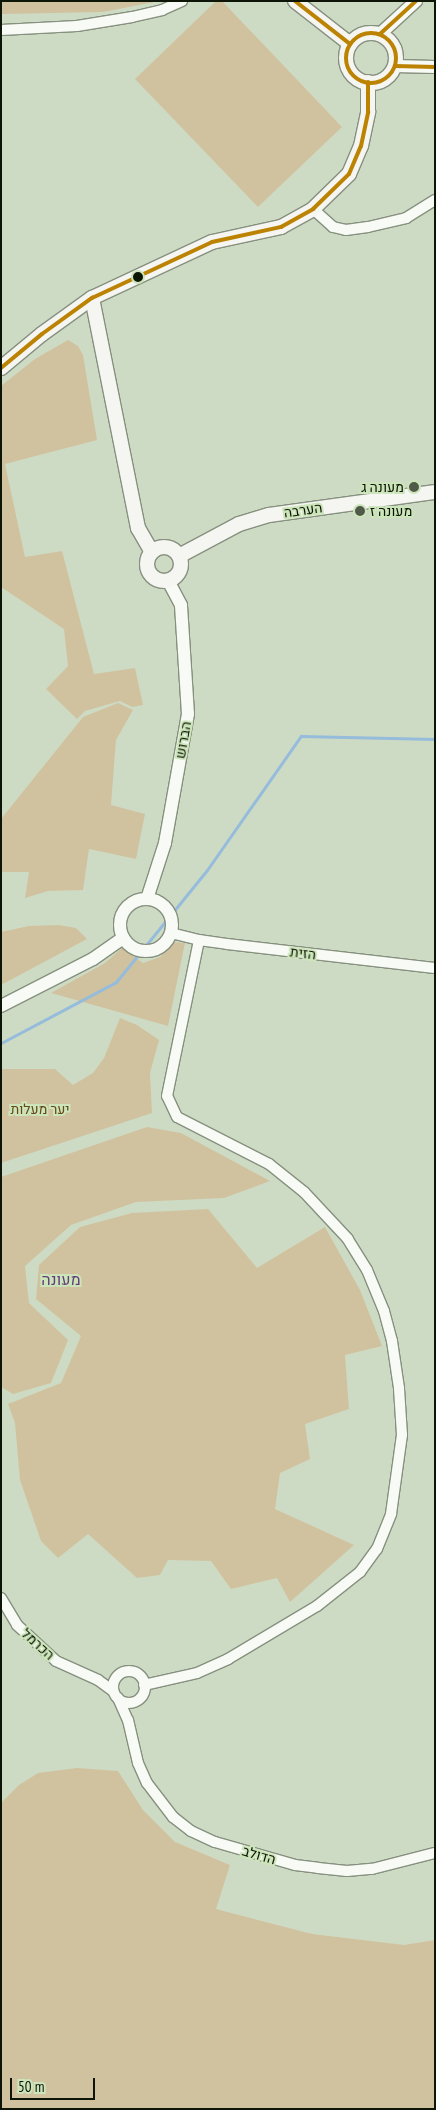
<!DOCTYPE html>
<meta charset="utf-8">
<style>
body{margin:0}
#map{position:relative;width:436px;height:2110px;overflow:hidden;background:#cedbc4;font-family:"PT Sans Narrow",Heebo,sans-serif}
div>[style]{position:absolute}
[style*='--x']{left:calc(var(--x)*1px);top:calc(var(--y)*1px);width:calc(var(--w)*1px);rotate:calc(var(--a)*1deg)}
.green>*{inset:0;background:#d1c29f}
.stream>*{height:3px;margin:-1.5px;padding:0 1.5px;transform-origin:1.5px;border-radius:1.5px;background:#95bcdb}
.roads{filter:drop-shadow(1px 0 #86907e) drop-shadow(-1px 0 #86907e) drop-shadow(0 1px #86907e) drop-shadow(0 -1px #86907e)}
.minor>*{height:10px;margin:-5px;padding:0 5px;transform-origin:5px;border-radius:5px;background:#f8faf6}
.minor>.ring{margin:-5px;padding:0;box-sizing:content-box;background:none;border:10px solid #f8faf6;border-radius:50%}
.tertiary>*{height:12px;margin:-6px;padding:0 6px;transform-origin:6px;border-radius:6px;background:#f8faf6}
.tertiary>.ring{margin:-6px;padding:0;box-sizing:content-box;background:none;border:12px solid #f8faf6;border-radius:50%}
.secondary>*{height:14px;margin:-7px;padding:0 7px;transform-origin:7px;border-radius:7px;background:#f5f5f2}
.secondary>.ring{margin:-7px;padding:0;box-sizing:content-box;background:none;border:14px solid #f5f5f2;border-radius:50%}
.bus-1>*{height:4px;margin:-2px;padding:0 2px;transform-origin:2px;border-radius:2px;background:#bc8202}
.bus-1>.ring{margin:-2px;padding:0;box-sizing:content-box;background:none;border:4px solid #bc8202;border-radius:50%}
.dots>*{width:14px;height:14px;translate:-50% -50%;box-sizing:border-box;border:2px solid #cde5ba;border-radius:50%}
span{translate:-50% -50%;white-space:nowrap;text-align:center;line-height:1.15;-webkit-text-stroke:4px #cde5ba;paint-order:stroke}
.poi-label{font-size:14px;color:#0d1507}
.right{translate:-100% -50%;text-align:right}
.left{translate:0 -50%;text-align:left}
.street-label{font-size:14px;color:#0d1507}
.park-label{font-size:14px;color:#684719}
.quarter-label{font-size:16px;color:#633f79}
.frame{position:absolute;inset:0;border:2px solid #0d1507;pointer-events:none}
.scale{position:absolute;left:10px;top:2078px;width:85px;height:22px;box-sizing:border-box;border:2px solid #0d1507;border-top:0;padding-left:6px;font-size:15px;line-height:18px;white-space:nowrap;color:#0d1507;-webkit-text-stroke:4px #cde5ba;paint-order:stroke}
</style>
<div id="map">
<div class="green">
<i style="clip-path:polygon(1px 1px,160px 1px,103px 12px,1px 14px)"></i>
<i style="clip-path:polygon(216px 1px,222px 1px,342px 127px,258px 207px,135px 79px)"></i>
<i style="clip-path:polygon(68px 340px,78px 346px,83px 355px,97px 440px,5px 464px,25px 557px,62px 551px,94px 674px,135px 668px,143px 705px,132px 707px,120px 701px,85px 711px,77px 719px,46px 689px,68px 666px,64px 629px,1px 587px,1px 386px,35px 359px)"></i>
<i style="clip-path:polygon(118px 703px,133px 710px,116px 740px,111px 805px,145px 814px,136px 859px,89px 849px,83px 890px,48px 891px,25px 898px,29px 872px,1px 872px,1px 819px,83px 717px)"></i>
<i style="clip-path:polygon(59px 925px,76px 928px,87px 939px,1px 985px,1px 932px,29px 926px)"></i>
<i style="clip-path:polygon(174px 942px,185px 943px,168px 1026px,51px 993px,105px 963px,122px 948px,143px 963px,160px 957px)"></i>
<i style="clip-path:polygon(120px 1018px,137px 1025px,159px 1040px,150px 1073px,152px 1113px,1px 1163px,1px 1069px,55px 1069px,73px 1085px,93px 1073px,104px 1058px)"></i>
<i style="clip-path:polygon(147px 1127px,181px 1133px,270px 1181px,224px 1198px,136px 1202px,71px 1225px,25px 1266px,29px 1303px,68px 1340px,51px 1383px,13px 1394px,1px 1387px,1px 1177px)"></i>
<i style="clip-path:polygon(208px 1209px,257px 1268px,325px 1227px,360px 1290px,382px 1346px,345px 1355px,349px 1409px,305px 1424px,310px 1459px,280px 1473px,275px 1509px,354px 1545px,290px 1602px,277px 1578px,231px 1589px,211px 1561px,168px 1560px,160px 1575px,137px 1578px,88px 1534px,58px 1558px,41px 1541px,20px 1480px,15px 1423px,8px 1404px,61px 1383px,81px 1336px,36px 1299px,39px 1265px,80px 1227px,132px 1213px)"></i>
<i style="clip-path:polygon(77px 1768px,118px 1771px,143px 1810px,175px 1842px,230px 1865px,216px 1909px,312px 1934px,404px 1945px,435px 1940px,435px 2109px,1px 2109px,1px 1803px,19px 1785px,38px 1773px)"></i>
</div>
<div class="stream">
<i style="--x:1;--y:1043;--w:130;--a:-27.9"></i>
<i style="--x:116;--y:982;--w:144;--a:-50.9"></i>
<i style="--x:207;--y:870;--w:164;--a:-55"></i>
<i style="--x:301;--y:736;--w:134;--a:1.3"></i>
</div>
<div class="roads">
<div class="minor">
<i style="--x:1;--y:30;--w:76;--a:-3"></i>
<i style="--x:77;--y:26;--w:56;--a:-9.3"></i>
<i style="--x:132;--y:17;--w:31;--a:-13"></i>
<i style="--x:162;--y:10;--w:22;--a:-24"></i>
<i style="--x:313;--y:209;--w:27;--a:42"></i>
<i style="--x:333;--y:227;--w:13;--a:13"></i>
<i style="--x:346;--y:230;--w:22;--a:-8"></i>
<i style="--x:368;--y:227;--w:39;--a:-13"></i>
<i style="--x:406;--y:218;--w:34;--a:-32"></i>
<i style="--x:171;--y:933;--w:29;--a:14"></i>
<i style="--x:199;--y:940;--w:28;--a:8"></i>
<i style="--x:227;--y:944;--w:209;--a:6.6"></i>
<i style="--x:1;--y:1598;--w:31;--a:59"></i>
<i style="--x:17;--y:1625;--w:53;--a:42.7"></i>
<i style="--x:56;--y:1661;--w:46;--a:24.3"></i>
<i style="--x:98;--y:1680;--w:19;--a:36"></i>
<i class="ring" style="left:113px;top:1671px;width:22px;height:22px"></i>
<i style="--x:144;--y:1685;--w:54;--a:-12.8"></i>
<i style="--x:197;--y:1673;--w:34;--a:-24"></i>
<i style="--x:228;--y:1659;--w:104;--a:-30.8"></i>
<i style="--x:317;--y:1606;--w:55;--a:-38.3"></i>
<i style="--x:360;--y:1572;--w:29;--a:-54"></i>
<i style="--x:377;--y:1549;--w:38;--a:-68"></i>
<i style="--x:391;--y:1514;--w:80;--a:-82.1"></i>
<i style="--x:402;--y:1435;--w:47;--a:-93.7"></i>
<i style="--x:399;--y:1388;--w:48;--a:-98.5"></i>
<i style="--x:392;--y:1341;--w:31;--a:-105"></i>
<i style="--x:384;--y:1311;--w:44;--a:-112.5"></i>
<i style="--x:367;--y:1270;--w:36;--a:-122"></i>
<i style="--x:348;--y:1239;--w:64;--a:-133.1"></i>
<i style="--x:304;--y:1192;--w:45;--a:-141.3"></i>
<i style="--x:269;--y:1164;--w:103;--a:-152.9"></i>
<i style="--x:177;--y:1117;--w:23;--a:-115"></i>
<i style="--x:167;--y:1096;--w:159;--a:-78.4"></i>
<i style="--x:118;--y:1698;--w:24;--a:66"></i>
<i style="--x:128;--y:1720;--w:44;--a:76.9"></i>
<i style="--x:138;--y:1763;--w:22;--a:66"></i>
<i style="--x:147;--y:1783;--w:43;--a:52.6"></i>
<i style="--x:173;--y:1817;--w:23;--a:38"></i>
<i style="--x:191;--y:1831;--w:26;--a:25"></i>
<i style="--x:215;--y:1842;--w:83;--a:16"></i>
<i style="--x:295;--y:1865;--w:23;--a:7"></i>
<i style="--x:318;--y:1868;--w:29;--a:6"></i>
<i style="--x:347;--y:1871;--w:25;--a:-5"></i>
<i style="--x:372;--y:1869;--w:65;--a:-14.3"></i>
</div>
<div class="tertiary">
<i style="--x:380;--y:34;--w:49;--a:-42.5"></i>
<i style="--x:395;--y:66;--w:40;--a:1.4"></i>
<i style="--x:147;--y:899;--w:59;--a:-72.2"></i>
<i style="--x:165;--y:843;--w:131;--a:-79.9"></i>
<i style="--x:188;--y:714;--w:109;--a:-93.7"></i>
<i style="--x:181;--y:605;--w:27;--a:-118"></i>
<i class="ring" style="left:120px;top:899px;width:40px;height:40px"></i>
<i style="--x:1;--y:1006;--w:103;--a:-27.1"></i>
<i style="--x:93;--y:959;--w:37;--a:-35"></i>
</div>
<div class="secondary">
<i style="--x:295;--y:1;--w:70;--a:38"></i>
<i class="ring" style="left:346px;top:33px;width:36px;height:36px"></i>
<i style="--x:92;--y:298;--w:235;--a:78.7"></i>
<i style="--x:138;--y:528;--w:28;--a:60"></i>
<i style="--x:1;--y:368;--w:53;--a:-39.7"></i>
<i style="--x:42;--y:334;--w:62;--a:-35.8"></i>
<i style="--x:92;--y:298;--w:132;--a:-25"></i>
<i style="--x:212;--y:242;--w:71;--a:-12.3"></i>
<i style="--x:281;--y:227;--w:37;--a:-29"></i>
<i style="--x:313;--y:209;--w:50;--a:-44.2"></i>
<i style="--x:349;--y:174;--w:30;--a:-67"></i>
<i style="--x:361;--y:146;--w:35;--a:-78"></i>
<i style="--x:368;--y:112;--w:30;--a:-90"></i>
<i class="ring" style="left:147px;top:547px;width:20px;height:20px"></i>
<i style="--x:179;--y:556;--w:68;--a:-28.1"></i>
<i style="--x:239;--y:524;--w:31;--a:-17"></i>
<i style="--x:269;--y:515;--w:168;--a:-7.9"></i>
</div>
</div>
<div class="bus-1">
<i style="--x:295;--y:1;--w:70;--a:38"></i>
<i class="ring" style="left:346px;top:33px;width:46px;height:46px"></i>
<i style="--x:380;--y:34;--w:49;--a:-42.5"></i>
<i style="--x:395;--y:66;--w:40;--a:1.4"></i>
<i style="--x:1;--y:368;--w:53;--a:-39.7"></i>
<i style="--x:42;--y:334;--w:62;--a:-35.8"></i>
<i style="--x:92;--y:298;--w:132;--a:-25"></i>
<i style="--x:212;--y:242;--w:71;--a:-12.3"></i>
<i style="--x:281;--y:227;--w:37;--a:-29"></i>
<i style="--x:313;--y:209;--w:50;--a:-44.2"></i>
<i style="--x:349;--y:174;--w:30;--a:-67"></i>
<i style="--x:361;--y:146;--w:35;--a:-78"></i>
<i style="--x:368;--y:112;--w:30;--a:-90"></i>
</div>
<div class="dots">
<i style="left:138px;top:277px;background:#0d1507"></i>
<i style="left:414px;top:487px;background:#515a49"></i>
<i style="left:360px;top:511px;background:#515a49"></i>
</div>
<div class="poi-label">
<span class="right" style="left:404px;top:487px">מעונה ג</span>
<span class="left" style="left:370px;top:511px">מעונה ז</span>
</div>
<div class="street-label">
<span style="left:303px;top:510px;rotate:-8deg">הערבה</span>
<span style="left:183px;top:740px;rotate:-80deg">הברוש</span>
<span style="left:303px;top:953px;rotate:7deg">הזית</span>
<span style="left:38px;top:1644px;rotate:42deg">הכרמל</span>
<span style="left:259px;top:1855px;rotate:16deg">הדולב</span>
</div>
<div class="park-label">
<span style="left:40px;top:1109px">יער מעלות</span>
</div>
<div class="quarter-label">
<span style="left:61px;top:1279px">מעונה</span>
</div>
<div class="frame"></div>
<div class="scale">50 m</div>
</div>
